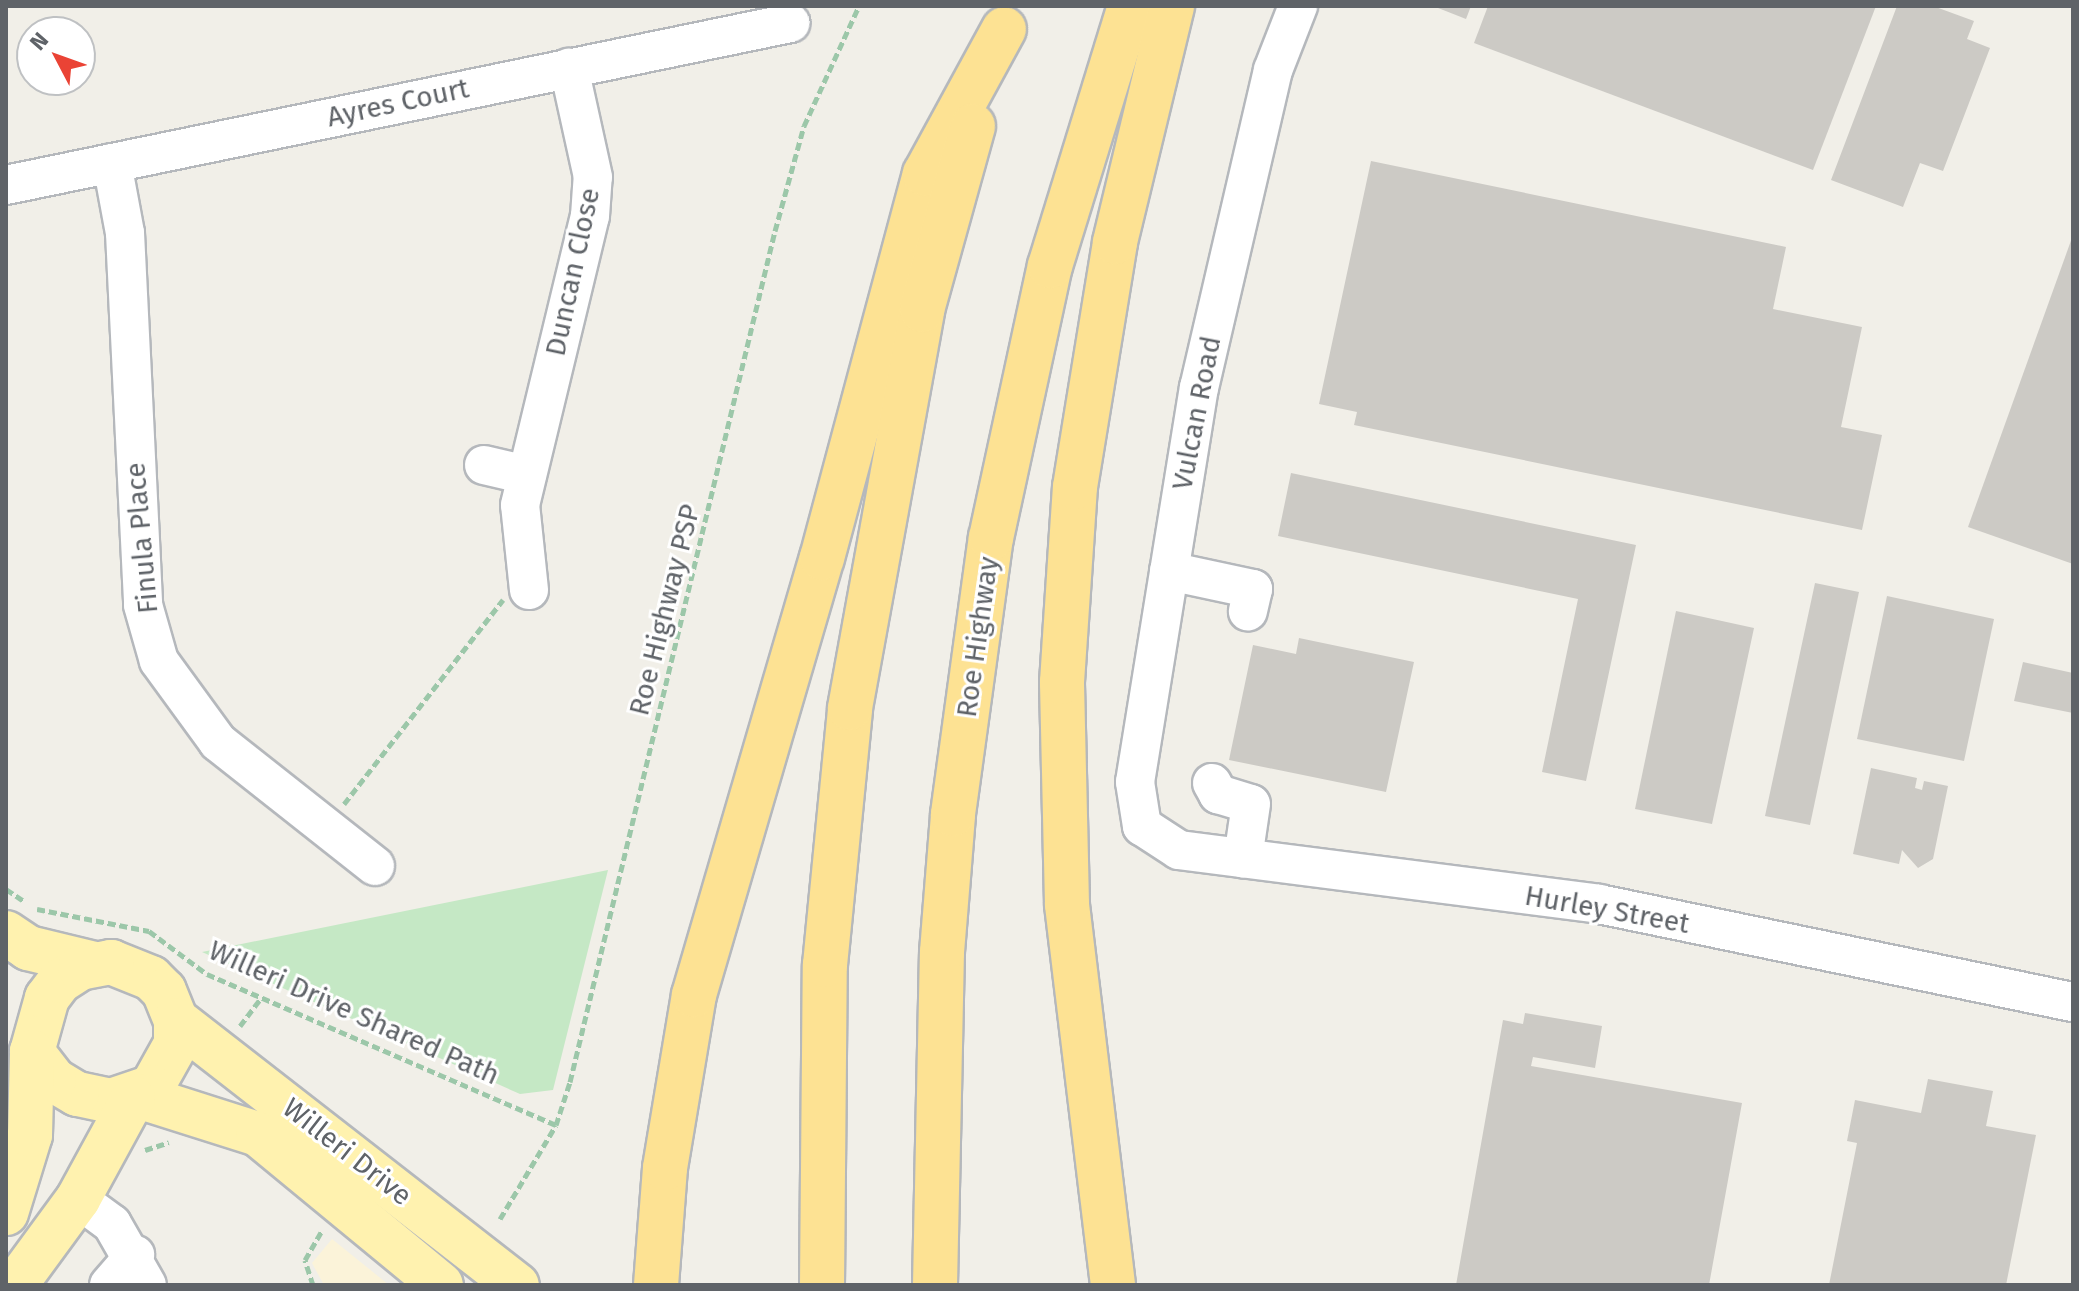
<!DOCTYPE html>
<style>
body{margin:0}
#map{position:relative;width:2079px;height:1291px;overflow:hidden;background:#f1efe8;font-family:"Fira Sans",sans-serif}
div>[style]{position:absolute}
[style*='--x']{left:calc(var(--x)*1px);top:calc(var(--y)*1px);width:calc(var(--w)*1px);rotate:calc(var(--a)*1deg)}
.green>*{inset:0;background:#c5e8c5}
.sand>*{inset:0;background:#fbf3d9}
.building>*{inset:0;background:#cccac5}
.path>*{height:5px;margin-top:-2.5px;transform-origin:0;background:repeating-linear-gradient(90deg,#9cc7a9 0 8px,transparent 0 12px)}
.roads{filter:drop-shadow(2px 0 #b5b8bc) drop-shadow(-2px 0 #b5b8bc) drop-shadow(0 2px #b5b8bc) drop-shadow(0 -2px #b5b8bc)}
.minor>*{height:38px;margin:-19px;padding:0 19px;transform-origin:19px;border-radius:19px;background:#fff}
.major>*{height:44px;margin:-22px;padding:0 22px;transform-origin:22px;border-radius:22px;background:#fff2af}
.highway>*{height:44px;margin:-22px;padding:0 22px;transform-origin:22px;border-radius:22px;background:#fde293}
span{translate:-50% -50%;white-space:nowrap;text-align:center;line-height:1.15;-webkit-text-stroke:6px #fff;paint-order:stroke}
.street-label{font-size:28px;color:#5f6368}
.frame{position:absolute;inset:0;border:8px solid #5f6368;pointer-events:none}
.north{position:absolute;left:16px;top:16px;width:80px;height:80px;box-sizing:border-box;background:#fff;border:2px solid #bfc1c3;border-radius:50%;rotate:311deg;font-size:22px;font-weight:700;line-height:32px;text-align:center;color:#5f6368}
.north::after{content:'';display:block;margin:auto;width:28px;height:36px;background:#ea4335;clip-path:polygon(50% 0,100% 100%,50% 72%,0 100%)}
</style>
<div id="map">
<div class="green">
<i style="clip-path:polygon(608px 870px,553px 1090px,520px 1094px,202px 952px)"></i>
</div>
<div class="sand">
<i style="clip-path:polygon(332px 1239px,389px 1285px,324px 1285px,312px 1263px)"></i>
</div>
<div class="building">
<i style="clip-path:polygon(1433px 6px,1471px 6px,1466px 19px)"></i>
<i style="clip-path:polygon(1488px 6px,1876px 6px,1813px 170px,1474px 43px)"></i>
<i style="clip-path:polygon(1897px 6px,1933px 6px,1974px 21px,1967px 39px,1990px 48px,1943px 171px,1920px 163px,1903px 207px,1831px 180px)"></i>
<i style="clip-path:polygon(1371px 161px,1786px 247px,1773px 309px,1862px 327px,1841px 427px,1882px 435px,1862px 530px,1354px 425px,1357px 412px,1319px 404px)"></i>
<i style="clip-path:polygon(2073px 235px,2073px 564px,1968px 527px)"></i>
<i style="clip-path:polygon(1291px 473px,1636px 545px,1586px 781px,1542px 772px,1578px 599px,1278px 536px)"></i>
<i style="clip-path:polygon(1815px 583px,1859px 592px,1810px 825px,1765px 816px)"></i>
<i style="clip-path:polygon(1887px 596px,1994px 619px,1964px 761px,1857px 739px)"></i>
<i style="clip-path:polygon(1676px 611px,1754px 628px,1712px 824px,1635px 809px)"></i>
<i style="clip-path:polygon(1299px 638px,1414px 662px,1386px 792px,1229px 760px,1253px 645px,1296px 654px)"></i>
<i style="clip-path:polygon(2023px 662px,2073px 673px,2073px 713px,2014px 701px)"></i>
<i style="clip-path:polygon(1871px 768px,1917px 778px,1915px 788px,1922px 790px,1924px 781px,1948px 786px,1933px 859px,1918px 868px,1902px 850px,1899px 864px,1853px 854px)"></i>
<i style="clip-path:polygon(1525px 1013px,1602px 1026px,1595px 1068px,1533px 1057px,1531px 1066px,1742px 1103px,1709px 1285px,1456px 1285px,1503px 1020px,1523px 1024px)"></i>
<i style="clip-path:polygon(1928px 1079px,1993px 1091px,1986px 1126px,2036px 1135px,2006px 1285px,1829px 1285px,1857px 1143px,1847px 1141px,1855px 1100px,1921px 1113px)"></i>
</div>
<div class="path">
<i style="--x:344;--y:804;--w:259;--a:-52.1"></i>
<i style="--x:6;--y:889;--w:23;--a:34"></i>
<i style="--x:37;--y:909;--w:114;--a:11.1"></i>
<i style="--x:149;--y:931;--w:72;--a:36.6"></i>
<i style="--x:207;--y:974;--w:380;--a:23.4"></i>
<i style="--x:240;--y:1026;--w:35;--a:-53"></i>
<i style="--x:145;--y:1150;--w:25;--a:-18"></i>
<i style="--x:500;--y:1219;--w:109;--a:-59.2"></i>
<i style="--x:556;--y:1125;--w:45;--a:-72"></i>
<i style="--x:570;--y:1082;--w:875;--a:-76.46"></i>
<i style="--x:775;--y:231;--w:109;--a:-74.6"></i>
<i style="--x:804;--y:126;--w:132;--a:-65.4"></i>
<i style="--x:313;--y:1285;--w:26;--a:-108"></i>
<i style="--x:305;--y:1260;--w:34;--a:-60"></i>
</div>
<div class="roads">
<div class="minor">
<i style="--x:1298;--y:6;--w:69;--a:111.3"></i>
<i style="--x:1273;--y:70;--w:326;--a:103.1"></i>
<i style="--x:1199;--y:387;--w:400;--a:99.2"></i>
<i style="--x:1135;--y:782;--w:45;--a:81"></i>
<i style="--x:1142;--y:826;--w:44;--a:33"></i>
<i style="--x:1179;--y:850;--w:423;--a:7.3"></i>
<i style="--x:1599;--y:904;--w:484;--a:11.7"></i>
<i style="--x:112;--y:163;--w:71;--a:79.5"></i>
<i style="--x:125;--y:233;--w:372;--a:87.2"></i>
<i style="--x:143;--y:605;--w:58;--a:74.1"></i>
<i style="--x:159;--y:661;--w:100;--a:53.9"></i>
<i style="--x:218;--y:742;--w:200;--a:38.3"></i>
<i style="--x:6;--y:185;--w:801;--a:-11.67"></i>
<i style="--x:484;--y:465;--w:44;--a:13.1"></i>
<i style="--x:1169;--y:571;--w:86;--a:12.1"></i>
<i style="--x:1253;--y:589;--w:23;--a:103"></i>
<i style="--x:529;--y:590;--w:85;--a:-96"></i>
<i style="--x:520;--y:505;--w:297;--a:-76.4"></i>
<i style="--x:590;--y:216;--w:39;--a:-86"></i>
<i style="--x:593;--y:177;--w:112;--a:-102.4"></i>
<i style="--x:1212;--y:783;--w:13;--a:61"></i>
<i style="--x:1218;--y:794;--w:34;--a:17"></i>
<i style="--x:1251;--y:804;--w:55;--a:98.4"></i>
<i style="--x:78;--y:1199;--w:42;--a:36.3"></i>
<i style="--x:112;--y:1224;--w:70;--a:60.2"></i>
<i style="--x:109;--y:1285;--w:40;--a:-49"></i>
</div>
<div class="major">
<i style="--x:6;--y:933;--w:27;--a:34"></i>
<i style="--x:28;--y:948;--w:68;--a:13.6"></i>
<i style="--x:111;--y:962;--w:43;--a:21.8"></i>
<i style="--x:151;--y:978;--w:18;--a:45"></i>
<i style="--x:164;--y:991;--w:31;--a:68"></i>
<i style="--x:176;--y:1020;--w:24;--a:90"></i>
<i style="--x:176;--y:1044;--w:49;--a:119.2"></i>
<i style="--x:152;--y:1087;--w:43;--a:161.1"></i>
<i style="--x:111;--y:1101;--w:35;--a:-168"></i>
<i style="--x:77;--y:1094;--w:27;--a:-149"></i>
<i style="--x:54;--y:1080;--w:36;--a:-128"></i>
<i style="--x:32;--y:1052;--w:56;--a:-74.5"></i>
<i style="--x:47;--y:998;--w:21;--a:-53"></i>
<i style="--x:60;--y:981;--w:24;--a:-33"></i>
<i style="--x:80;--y:968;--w:32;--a:-11"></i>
<i style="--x:176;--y:1020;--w:432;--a:37.9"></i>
<i style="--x:138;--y:1096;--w:126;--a:17.6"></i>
<i style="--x:258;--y:1134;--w:237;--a:39.5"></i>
<i style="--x:6;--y:1213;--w:82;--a:-72.9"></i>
<i style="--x:30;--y:1135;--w:83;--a:-88.6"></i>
<i style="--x:15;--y:1285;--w:107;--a:-53.8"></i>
<i style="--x:78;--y:1199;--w:115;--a:-61.4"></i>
</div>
<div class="highway">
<i style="--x:656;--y:1285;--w:117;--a:-85.6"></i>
<i style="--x:665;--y:1168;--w:175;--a:-80.5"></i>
<i style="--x:694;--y:995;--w:455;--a:-73.7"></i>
<i style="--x:822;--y:558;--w:398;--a:-75"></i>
<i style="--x:925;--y:174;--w:165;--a:-61.4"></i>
<i style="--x:822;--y:1285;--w:320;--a:-89.5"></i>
<i style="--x:825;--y:965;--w:258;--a:-84.4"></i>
<i style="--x:850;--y:708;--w:404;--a:-79.7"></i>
<i style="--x:922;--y:310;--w:191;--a:-74.5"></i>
<i style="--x:935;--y:1285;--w:333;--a:-88.8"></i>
<i style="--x:942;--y:952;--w:138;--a:-85.4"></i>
<i style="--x:953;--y:814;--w:279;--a:-82.2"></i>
<i style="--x:991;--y:538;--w:278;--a:-77.8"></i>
<i style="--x:1050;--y:266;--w:272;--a:-72.9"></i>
<i style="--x:1113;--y:1285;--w:384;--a:-96.9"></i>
<i style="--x:1067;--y:904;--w:222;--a:-91.3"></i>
<i style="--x:1062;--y:682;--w:195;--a:-86.2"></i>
<i style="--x:1075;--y:487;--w:248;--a:-80.7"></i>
<i style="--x:1115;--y:242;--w:243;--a:-76.4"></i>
</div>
</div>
<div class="street-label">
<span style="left:398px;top:103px;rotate:-12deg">Ayres Court</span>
<span style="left:573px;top:272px;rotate:-78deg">Duncan Close</span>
<span style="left:1197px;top:413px;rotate:-79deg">Vulcan Road</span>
<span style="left:142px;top:538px;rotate:-95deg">Finula Place</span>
<span style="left:665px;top:610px;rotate:-76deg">Roe Highway PSP</span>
<span style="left:978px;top:637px;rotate:-82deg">Roe Highway</span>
<span style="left:1607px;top:910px;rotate:10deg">Hurley Street</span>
<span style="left:354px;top:1013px;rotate:24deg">Willeri Drive Shared Path</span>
<span style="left:347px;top:1152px;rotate:38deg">Willeri Drive</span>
</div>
<div class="frame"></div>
<div class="north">N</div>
</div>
